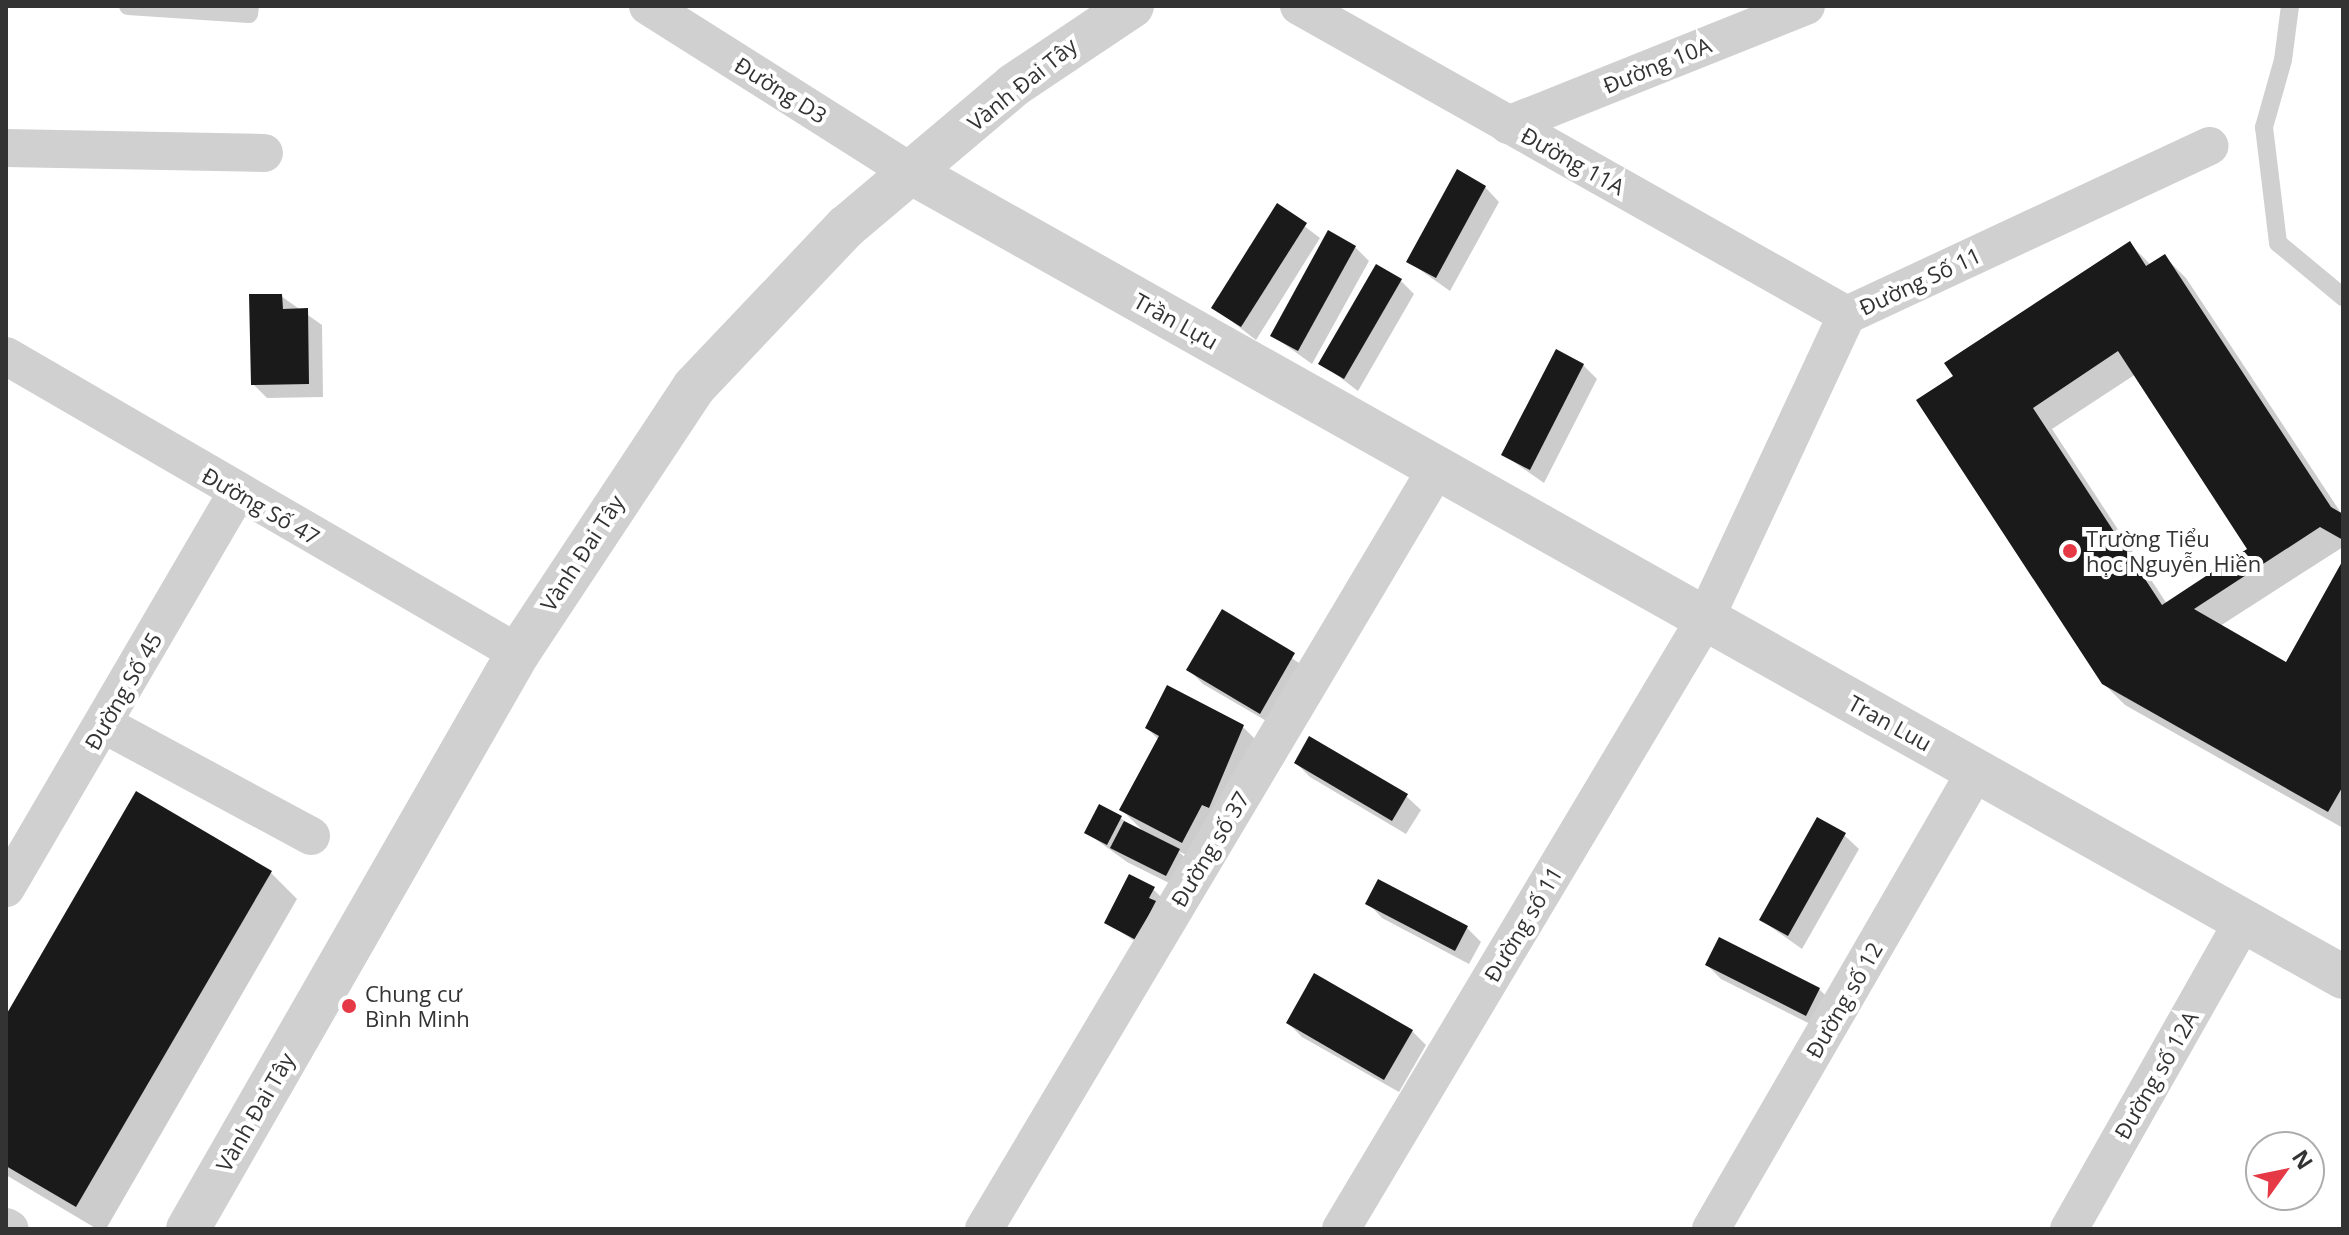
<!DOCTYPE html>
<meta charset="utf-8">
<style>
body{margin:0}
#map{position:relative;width:2349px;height:1235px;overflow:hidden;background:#fff;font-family:"Open Sans",sans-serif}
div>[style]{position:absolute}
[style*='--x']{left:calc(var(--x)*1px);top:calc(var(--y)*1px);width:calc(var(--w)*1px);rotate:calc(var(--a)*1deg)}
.shadow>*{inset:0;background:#0003}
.building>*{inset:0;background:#1a1a1a}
.service>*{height:18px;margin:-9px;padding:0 9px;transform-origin:9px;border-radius:9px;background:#d0d0d0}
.minor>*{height:38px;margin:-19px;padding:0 19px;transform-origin:19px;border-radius:19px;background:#d0d0d0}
.tertiary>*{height:44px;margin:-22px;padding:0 22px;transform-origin:22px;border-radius:22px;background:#d0d0d0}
.dots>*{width:22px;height:22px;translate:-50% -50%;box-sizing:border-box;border:4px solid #fff;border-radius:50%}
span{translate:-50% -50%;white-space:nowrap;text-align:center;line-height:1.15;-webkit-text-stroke:8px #fff;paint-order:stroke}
.street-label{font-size:22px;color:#333}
.poi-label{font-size:22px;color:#333}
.left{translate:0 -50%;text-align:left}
.frame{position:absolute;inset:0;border:8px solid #333;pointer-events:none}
.north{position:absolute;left:2245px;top:1131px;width:80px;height:80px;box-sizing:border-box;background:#fff;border:2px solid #adadad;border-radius:50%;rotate:57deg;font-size:22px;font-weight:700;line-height:32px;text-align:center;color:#333}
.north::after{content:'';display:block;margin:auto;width:28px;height:36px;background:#e63946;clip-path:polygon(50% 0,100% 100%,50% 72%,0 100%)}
</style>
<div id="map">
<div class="shadow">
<i style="clip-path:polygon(1485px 187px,1499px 202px,1450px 291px,1409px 262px)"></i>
<i style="clip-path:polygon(1278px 206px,1320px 238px,1256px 340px,1213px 307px)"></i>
<i style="clip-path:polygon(evenodd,2130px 244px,2151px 265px,2165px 257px,2186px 278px,2343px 516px,2343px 547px,2220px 626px,2287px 664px,2343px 564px,2343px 828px,2125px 705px,2103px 683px,1956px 377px,2130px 244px,2136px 374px,2250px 549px,2167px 604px,2052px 429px,2136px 374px)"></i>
<i style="clip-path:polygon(1355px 247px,1369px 261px,1312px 364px,1273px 336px)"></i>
<i style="clip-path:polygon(1400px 280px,1414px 294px,1358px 391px,1321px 363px)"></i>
<i style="clip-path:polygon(281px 296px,322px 325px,323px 397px,267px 398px,253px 384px)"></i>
<i style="clip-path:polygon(1583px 365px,1597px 379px,1544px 483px,1504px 455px)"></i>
<i style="clip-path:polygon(1223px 612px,1308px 669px,1275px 726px,1203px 684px,1189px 670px)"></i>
<i style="clip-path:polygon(1243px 727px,1264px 748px,1203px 863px,1178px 851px,1193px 865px,1181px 889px,1127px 862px,1087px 833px,1120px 818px,1145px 833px,1122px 810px,1159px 740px,1147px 728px)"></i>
<i style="clip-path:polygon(1296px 763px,1406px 796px,1421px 810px,1406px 834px,1310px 777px)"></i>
<i style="clip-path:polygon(1844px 835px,1859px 849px,1802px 949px,1761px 920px)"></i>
<i style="clip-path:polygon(270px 872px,297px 899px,106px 1229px,97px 1229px,6px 1175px,6px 1019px)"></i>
<i style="clip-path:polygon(1153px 889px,1167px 903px,1151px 952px,1106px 922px)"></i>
<i style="clip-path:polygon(1368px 903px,1467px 928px,1481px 942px,1469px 964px,1382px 918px)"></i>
<i style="clip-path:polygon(1707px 965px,1819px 989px,1833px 1003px,1820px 1029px,1721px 979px)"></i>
<i style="clip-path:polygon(1288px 1023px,1412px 1031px,1426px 1045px,1399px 1092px,1302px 1037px)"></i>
</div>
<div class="building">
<i style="clip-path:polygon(1457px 169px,1486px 186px,1436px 278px,1406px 262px)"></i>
<i style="clip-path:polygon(1277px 203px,1307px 223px,1241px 327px,1211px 308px)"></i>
<i style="clip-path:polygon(1328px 230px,1356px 246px,1298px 351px,1270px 336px)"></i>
<i style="clip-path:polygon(evenodd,2130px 241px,2146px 266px,2165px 254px,2331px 507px,2343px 514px,2343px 540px,2320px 527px,2194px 609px,2286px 662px,2343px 560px,2343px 786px,2328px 812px,2102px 684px,1916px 400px,1953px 376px,1944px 363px,2130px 241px,2118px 351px,2247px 549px,2162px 605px,2033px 408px,2118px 351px)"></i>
<i style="clip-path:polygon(1376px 264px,1402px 279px,1344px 379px,1318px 364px)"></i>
<i style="clip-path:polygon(249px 294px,282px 294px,283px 309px,308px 308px,309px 384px,251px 385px)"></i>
<i style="clip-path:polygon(1556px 349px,1584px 364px,1530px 470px,1501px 455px)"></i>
<i style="clip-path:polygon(1222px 609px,1295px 653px,1260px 714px,1186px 670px)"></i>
<i style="clip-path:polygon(1167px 685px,1244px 725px,1209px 808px,1202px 805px,1182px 843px,1119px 810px,1159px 736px,1145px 728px)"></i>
<i style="clip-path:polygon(1309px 736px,1408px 794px,1392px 821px,1294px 763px)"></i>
<i style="clip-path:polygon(136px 791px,272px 871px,76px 1207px,6px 1166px,6px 1015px)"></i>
<i style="clip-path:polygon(1099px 804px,1122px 816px,1107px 845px,1084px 833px)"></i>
<i style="clip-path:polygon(1817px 817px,1846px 833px,1788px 936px,1759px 920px)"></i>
<i style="clip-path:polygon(1124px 821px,1180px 849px,1166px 876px,1110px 848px)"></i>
<i style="clip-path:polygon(1129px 874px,1155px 887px,1149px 898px,1156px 901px,1136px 940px,1104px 923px)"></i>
<i style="clip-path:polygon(1378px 879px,1468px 926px,1455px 951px,1365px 904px)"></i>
<i style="clip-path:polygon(1719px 937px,1820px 988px,1806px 1016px,1705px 965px)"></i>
<i style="clip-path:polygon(1314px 973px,1413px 1030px,1384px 1080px,1286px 1023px)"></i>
</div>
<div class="service">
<i style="--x:128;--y:6;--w:121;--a:3.8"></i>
<i style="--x:249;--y:14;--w:8;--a:-83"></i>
<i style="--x:2290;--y:6;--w:54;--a:97.4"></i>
<i style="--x:2283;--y:60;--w:70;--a:105.8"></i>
<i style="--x:2264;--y:127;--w:117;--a:83.1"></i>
<i style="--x:2278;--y:243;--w:85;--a:39.7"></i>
</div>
<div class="minor">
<i style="--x:648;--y:6;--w:315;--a:32.3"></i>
<i style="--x:1299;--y:6;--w:629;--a:29.42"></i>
<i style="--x:1508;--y:125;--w:321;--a:-21.8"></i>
<i style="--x:6;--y:148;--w:258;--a:1.1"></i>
<i style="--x:6;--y:356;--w:592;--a:30.12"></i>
<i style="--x:105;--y:725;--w:234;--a:28.3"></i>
<i style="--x:6;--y:888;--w:458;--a:-59.7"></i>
<i style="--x:6;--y:1227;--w:4;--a:27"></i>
<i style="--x:984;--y:1229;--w:886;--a:-59.24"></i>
<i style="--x:1341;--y:1229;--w:710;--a:-59.17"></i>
<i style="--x:1705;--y:619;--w:336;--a:-65"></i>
<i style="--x:1847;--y:315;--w:400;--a:-25"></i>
<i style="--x:1711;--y:1229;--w:529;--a:-59.95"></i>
<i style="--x:2069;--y:1229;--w:354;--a:-60.5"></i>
</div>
<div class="tertiary">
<i style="--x:914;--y:174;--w:1639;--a:29.33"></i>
<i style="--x:188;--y:1229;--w:664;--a:-60.19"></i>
<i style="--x:518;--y:653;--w:319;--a:-56.5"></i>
<i style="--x:694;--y:387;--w:221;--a:-46.5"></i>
<i style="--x:846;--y:227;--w:220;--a:-40.2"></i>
<i style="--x:1014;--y:85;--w:142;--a:-33.8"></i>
</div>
<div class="dots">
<i style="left:2070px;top:551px;background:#e63946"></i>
<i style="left:349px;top:1006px;background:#e63946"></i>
</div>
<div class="street-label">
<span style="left:1657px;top:65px;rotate:-22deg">Đường 10A</span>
<span style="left:1022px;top:84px;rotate:-39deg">Vành Đai Tây</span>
<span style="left:781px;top:90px;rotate:32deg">Đường D3</span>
<span style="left:1573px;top:161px;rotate:29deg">Đường 11A</span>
<span style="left:1920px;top:281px;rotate:-25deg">Đường Số 11</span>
<span style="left:1176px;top:321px;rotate:29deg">Trần Lựu</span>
<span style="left:261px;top:506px;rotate:30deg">Đường Số 47</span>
<span style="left:582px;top:553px;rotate:-57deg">Vành Đai Tây</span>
<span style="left:123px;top:691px;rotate:-60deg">Đường Số 45</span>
<span style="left:1890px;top:723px;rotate:29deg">Tran Luu</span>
<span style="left:1210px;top:849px;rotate:-59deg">Đường số 37</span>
<span style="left:1523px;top:924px;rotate:-59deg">Đường số 11</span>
<span style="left:1844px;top:1000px;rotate:-60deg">Đường số 12</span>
<span style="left:2156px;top:1075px;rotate:-60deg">Đường số 12A</span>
<span style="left:255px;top:1112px;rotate:-60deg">Vành Đai Tây</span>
</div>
<div class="poi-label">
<span class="left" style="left:2086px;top:551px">Trường Tiểu<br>học Nguyễn Hiền</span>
<span class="left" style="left:365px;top:1006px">Chung cư<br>Bình Minh</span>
</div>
<div class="frame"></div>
<div class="north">N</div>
</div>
